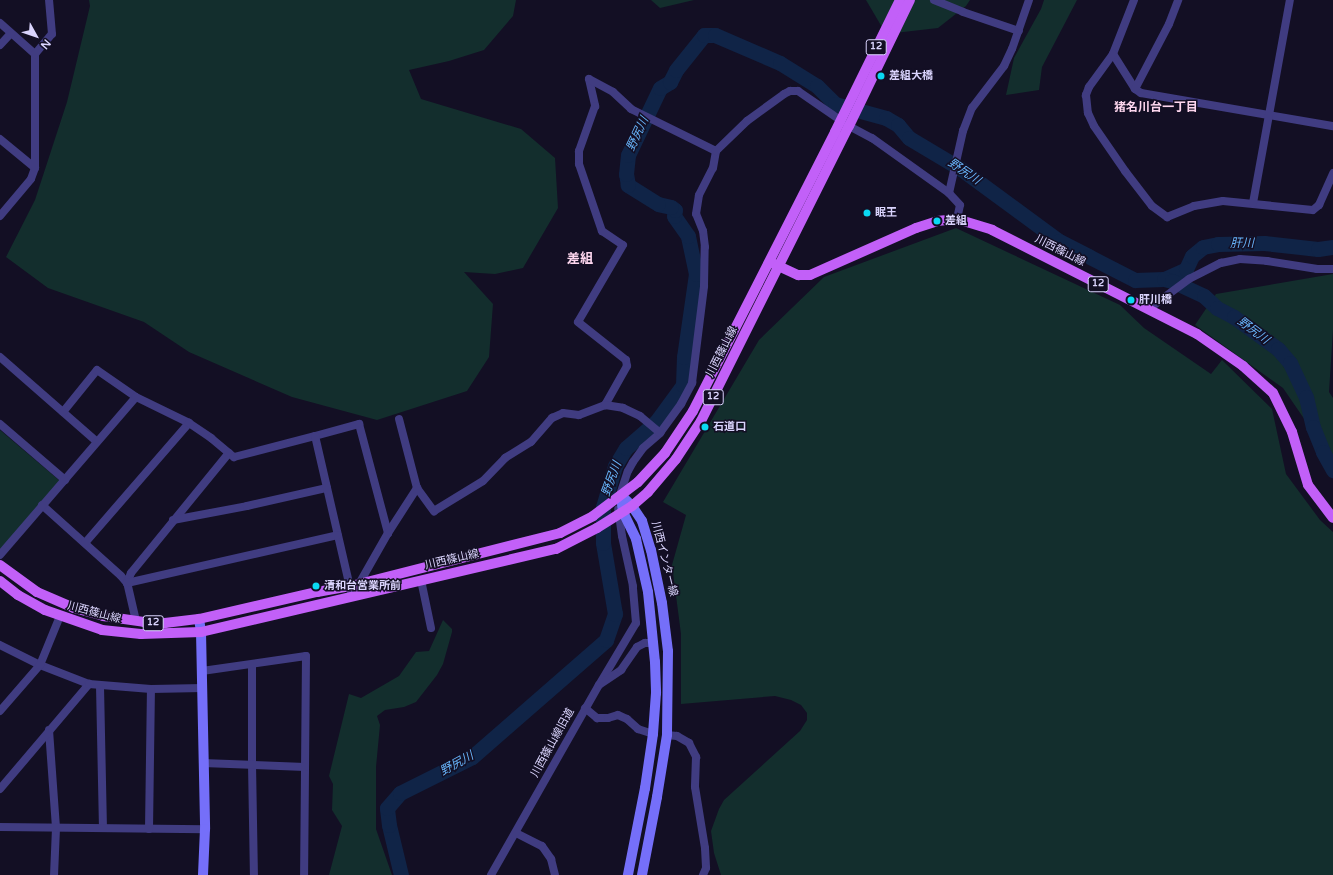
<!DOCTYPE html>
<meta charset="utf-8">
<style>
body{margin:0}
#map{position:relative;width:1333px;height:875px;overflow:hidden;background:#130f24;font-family:"Varela Round","Noto Sans JP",sans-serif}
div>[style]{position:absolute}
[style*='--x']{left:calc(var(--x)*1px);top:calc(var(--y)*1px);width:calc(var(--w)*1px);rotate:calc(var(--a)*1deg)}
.green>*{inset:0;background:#132e2d}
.river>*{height:15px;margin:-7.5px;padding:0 7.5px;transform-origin:7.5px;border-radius:7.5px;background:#102447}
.street>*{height:8px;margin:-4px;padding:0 4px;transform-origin:4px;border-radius:4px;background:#403c81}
.secondary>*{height:10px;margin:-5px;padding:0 5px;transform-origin:5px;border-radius:5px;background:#756ff9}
.primary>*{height:10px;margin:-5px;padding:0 5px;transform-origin:5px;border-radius:5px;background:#c260f8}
.dots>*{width:11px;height:11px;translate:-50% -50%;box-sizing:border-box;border:2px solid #130f24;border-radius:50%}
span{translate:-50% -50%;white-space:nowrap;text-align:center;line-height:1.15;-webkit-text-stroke:3px #130f24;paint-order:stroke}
.shield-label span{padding:1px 3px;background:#130f24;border:1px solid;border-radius:3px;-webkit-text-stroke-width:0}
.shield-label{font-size:10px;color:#dad4fd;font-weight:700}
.poi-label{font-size:11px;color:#dad4fd;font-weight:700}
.left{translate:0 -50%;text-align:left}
.street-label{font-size:11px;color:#dad4fd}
.neighbourhood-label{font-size:12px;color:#fdd6ee;font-weight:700}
.water-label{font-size:12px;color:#67b3f9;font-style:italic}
.quarter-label{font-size:13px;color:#fdd6ee;font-weight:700}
.north{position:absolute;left:16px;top:16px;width:40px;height:40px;-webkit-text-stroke:3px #130f24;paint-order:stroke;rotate:130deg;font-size:11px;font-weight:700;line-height:16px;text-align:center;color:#dad4fd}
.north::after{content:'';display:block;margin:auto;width:14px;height:18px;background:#dad4fd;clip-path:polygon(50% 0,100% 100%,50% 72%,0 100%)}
</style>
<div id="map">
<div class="green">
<i style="clip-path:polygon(89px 0,516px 0,513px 16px,484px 50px,449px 61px,409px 70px,421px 99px,521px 129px,555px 158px,558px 208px,523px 268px,495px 274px,464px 272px,493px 304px,489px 357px,467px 391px,377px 420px,292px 397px,189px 352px,144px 322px,48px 288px,6px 257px,35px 200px,67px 102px,90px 6px)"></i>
<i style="clip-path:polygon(651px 0,694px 0,660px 8px)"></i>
<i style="clip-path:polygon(866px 0,970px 0,966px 6px,938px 28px,886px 34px)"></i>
<i style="clip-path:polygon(1044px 0,1077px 0,1042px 67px,1039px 90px,1006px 95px,1014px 58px,1041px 9px)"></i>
<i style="clip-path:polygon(956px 228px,1120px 305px,1144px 328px,1211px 374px,1222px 360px,1272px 409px,1286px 474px,1320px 520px,1333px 532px,1333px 875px,721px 875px,714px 853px,711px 831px,719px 809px,724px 800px,800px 731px,807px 720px,807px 713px,801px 705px,791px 700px,775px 696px,681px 704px,681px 634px,672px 565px,686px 515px,663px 502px,759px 340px,824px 277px)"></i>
<i style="clip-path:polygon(1333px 274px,1333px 330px,1329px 392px,1333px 398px,1333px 461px,1283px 388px,1195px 325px,1216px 294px)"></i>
<i style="clip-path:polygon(0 430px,60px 481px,0 550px)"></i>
<i style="clip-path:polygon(443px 620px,452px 629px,452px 632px,443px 664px,437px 675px,416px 702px,404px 707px,385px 710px,377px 716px,380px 725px,376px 767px,376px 829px,392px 875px,329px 875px,342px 826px,332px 810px,333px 784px,329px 776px,349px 694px,361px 698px,399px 676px,416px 652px,429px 651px)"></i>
</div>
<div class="river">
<i style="--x:1164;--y:279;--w:24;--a:-24"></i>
<i style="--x:1186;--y:269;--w:14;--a:-65"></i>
<i style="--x:1192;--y:256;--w:14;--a:-39"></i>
<i style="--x:1203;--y:247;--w:15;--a:-11"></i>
<i style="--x:1218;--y:244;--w:46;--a:-1.2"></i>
<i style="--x:1264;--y:243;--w:54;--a:6.3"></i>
<i style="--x:1318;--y:249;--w:15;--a:-8"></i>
<i style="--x:401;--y:875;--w:51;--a:-103.5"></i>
<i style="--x:389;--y:825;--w:17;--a:-97"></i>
<i style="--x:387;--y:808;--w:20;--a:-49"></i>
<i style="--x:400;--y:793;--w:80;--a:-26.6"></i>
<i style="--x:472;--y:757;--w:178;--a:-41.1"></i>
<i style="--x:606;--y:640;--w:28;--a:-71"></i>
<i style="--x:615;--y:614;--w:72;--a:-99.6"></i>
<i style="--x:603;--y:543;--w:36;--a:-90"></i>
<i style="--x:603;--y:507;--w:43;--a:-73.7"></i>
<i style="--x:615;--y:466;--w:21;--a:-59"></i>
<i style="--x:626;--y:448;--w:40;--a:-41"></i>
<i style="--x:656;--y:422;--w:46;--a:-53.9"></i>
<i style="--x:683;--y:385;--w:28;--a:-88"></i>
<i style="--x:684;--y:357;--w:84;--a:-81.8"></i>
<i style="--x:696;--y:274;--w:39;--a:-102"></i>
<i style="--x:688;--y:236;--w:24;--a:-125"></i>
<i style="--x:674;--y:216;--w:6;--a:-81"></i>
<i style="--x:675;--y:210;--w:5;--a:-143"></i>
<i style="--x:671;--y:207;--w:13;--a:-167"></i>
<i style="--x:658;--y:204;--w:36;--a:-148"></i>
<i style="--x:628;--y:185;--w:11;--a:-100"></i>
<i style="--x:626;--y:174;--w:19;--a:-84"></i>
<i style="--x:628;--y:155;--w:74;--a:-64.5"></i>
<i style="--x:660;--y:88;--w:12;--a:-31"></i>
<i style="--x:670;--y:82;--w:13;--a:-63"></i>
<i style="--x:676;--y:70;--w:45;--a:-51.3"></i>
<i style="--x:704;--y:35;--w:11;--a:0"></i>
<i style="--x:715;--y:35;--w:71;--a:23.3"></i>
<i style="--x:780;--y:63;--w:44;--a:31.9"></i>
<i style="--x:817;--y:86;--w:25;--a:45"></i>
<i style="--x:835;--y:104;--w:53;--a:15.4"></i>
<i style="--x:886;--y:118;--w:14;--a:30"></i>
<i style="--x:898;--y:125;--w:17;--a:50"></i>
<i style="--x:909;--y:138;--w:61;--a:30.8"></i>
<i style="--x:961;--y:169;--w:122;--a:36.3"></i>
<i style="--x:1059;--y:241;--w:33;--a:27"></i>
<i style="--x:1088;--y:256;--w:53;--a:27.1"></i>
<i style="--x:1135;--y:280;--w:29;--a:-2"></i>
<i style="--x:1164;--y:279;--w:8;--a:14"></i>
<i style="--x:1172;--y:281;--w:35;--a:25"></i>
<i style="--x:1204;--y:296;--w:18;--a:43"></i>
<i style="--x:1217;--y:308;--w:19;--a:28"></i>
<i style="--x:1234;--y:317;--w:54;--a:36"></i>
<i style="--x:1278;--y:349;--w:18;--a:49"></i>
<i style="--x:1290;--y:363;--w:38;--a:65"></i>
<i style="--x:1306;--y:397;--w:31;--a:77"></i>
<i style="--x:1313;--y:427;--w:27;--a:68"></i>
<i style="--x:1323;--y:452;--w:21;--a:61"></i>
</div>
<div class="street">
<i style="--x:934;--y:0;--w:31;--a:22"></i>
<i style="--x:963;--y:12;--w:59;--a:18.7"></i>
<i style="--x:1134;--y:0;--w:58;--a:111.3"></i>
<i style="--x:1113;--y:54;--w:41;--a:57.8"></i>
<i style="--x:1135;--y:89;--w:7;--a:34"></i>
<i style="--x:1141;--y:93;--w:195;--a:9.8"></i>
<i style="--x:0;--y:23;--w:47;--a:41.5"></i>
<i style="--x:0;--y:45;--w:16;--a:-47"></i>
<i style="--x:1113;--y:54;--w:41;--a:126"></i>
<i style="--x:1089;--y:87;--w:9;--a:111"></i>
<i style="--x:1086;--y:95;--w:18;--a:84"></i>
<i style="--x:1088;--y:113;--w:14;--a:65"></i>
<i style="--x:1094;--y:126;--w:55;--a:55.4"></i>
<i style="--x:1125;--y:171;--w:44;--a:52.4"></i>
<i style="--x:1152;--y:206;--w:19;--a:36"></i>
<i style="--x:1167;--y:217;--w:29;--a:-22"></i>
<i style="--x:1194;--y:206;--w:29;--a:-10"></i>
<i style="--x:1223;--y:201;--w:90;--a:5.7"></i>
<i style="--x:1313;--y:210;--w:8;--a:-40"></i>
<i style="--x:1319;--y:205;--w:35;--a:-66"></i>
<i style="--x:589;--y:79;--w:28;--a:77"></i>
<i style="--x:595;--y:106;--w:48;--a:109.6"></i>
<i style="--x:579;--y:151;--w:13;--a:90"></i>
<i style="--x:579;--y:164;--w:71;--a:71.1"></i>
<i style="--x:602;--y:231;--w:25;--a:34"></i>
<i style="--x:623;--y:245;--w:89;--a:120.3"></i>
<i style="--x:578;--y:322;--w:61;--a:38.4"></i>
<i style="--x:626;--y:360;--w:6;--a:81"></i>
<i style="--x:627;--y:366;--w:45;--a:119.4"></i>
<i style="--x:589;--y:79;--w:27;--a:28"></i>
<i style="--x:613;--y:92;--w:25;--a:43"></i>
<i style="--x:631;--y:109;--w:95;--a:26.3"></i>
<i style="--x:1135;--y:89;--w:73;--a:-62.4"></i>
<i style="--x:1169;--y:24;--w:26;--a:-69"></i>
<i style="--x:0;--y:139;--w:45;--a:39.6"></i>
<i style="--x:1253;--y:203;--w:206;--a:-79.7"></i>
<i style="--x:0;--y:216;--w:48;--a:-50"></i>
<i style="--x:31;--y:179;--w:12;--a:-70"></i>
<i style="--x:35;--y:168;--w:114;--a:-90"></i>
<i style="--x:35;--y:54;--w:26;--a:-50"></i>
<i style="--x:52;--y:34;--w:34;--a:-95"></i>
<i style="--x:957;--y:219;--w:14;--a:-78"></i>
<i style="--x:960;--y:205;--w:16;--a:-133"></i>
<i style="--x:949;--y:193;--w:64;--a:-77.3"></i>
<i style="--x:963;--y:131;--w:25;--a:-69"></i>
<i style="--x:972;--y:108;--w:53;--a:-52.7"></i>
<i style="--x:1004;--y:66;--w:19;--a:-65"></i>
<i style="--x:1012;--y:49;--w:52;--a:-70.9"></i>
<i style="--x:1151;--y:311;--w:7;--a:-63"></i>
<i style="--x:1154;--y:305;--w:44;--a:-36.6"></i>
<i style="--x:1189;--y:279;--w:36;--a:-27"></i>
<i style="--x:1221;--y:263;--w:19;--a:-12"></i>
<i style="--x:1240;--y:259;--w:27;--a:4"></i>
<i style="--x:1267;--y:261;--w:51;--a:9.1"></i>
<i style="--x:1317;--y:269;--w:16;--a:0"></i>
<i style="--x:0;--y:357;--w:128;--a:41.2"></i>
<i style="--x:63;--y:412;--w:54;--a:-51"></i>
<i style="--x:97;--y:370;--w:47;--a:34.7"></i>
<i style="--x:399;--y:419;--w:71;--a:75.4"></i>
<i style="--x:0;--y:424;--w:86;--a:40.7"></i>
<i style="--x:619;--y:498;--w:28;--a:-72"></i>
<i style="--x:628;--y:471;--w:10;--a:-61"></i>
<i style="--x:633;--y:462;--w:17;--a:-54"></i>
<i style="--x:643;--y:448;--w:23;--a:-41"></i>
<i style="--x:660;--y:433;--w:36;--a:-54"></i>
<i style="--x:681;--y:404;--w:24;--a:-62"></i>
<i style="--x:692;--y:383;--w:98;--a:-82.9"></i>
<i style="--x:704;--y:286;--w:39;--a:-89"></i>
<i style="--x:705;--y:247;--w:16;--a:-97"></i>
<i style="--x:703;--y:231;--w:18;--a:-112"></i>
<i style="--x:696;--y:214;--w:19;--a:-81"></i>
<i style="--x:699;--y:195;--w:30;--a:-63"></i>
<i style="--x:713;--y:168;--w:17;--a:-80"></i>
<i style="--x:716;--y:151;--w:43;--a:-44.1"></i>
<i style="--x:747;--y:121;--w:46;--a:-36.1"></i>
<i style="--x:784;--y:94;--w:7;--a:-27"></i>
<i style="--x:790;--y:91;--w:8;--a:0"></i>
<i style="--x:798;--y:91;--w:62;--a:34.5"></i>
<i style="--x:849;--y:126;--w:26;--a:28"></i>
<i style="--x:872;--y:138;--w:95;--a:35.5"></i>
<i style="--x:42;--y:505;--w:106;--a:41.9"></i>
<i style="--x:121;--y:576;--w:9;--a:49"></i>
<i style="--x:127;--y:583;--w:11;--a:-68"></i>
<i style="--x:131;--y:573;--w:155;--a:-50.8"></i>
<i style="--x:173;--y:520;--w:75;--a:-10.7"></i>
<i style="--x:247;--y:506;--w:82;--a:-12.7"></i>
<i style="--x:388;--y:533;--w:54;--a:-57.2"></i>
<i style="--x:417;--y:488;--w:29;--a:54"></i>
<i style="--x:434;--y:511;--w:57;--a:-31.5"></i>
<i style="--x:483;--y:481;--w:32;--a:-46"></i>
<i style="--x:505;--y:458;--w:31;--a:-32"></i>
<i style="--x:531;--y:442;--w:32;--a:-49"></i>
<i style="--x:552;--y:418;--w:12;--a:-24"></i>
<i style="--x:563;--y:413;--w:16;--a:7"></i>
<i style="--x:579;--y:415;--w:28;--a:-21"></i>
<i style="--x:605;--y:405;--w:18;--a:9"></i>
<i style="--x:623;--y:408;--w:19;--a:25"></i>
<i style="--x:640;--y:416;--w:26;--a:40"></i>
<i style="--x:85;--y:543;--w:159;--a:-49.1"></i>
<i style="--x:0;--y:555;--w:208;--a:-49.3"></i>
<i style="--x:136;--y:397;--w:59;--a:26.1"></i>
<i style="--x:189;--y:423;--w:27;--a:34"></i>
<i style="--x:211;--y:438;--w:30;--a:40"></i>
<i style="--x:234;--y:457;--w:84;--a:-14.5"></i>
<i style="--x:315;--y:436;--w:46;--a:-15.3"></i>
<i style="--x:359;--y:424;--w:113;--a:75.1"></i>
<i style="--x:388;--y:533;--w:73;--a:119.7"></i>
<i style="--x:352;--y:596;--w:164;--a:-103"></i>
<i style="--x:421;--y:580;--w:49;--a:78.2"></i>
<i style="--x:136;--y:621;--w:39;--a:-103"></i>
<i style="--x:127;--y:583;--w:216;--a:-12.8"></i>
<i style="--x:0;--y:645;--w:45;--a:26.6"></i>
<i style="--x:40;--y:665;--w:53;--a:21.2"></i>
<i style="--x:252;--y:665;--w:99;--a:90"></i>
<i style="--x:252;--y:764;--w:111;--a:89"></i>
<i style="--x:202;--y:671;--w:105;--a:-8.2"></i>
<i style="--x:306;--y:656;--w:219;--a:90.5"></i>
<i style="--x:599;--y:685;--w:72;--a:-59.2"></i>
<i style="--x:636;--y:623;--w:37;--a:-95"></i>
<i style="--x:633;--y:586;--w:51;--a:-102.4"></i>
<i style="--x:622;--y:536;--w:27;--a:-98"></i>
<i style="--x:100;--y:686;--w:142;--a:88.8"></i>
<i style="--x:585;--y:708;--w:16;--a:40"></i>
<i style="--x:597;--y:718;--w:11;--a:0"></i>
<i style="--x:608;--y:718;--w:10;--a:-17"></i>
<i style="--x:618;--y:715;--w:10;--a:24"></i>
<i style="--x:627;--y:719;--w:15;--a:42"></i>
<i style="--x:638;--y:729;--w:16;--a:18"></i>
<i style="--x:0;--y:711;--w:61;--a:-49"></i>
<i style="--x:40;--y:665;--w:53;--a:-67.8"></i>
<i style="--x:49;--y:730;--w:98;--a:85.9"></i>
<i style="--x:56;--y:828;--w:47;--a:92.4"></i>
<i style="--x:667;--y:735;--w:10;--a:6"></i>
<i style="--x:677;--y:736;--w:14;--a:30"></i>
<i style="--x:689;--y:743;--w:16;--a:63"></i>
<i style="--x:696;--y:757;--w:30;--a:92"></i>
<i style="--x:695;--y:787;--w:62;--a:80.7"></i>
<i style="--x:705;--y:848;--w:20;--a:87"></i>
<i style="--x:706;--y:868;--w:8;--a:113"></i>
<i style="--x:203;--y:763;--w:102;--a:2.2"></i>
<i style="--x:0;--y:789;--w:138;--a:-49.7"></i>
<i style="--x:89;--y:684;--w:62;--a:4.6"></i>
<i style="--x:151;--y:689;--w:52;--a:-1.1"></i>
<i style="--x:0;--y:827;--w:205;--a:0.6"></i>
<i style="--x:149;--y:829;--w:140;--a:-89.2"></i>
<i style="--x:516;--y:833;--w:29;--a:27"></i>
<i style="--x:542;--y:846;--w:16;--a:55"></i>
<i style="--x:551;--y:859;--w:16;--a:76"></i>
<i style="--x:491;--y:875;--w:219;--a:-60.4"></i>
<i style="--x:599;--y:685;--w:27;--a:-34"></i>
<i style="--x:621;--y:670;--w:28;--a:-55"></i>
<i style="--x:637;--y:647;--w:9;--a:-27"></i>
<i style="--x:645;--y:643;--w:9;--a:0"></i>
</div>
<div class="secondary">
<i style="--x:622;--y:496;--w:14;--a:45"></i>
<i style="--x:632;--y:506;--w:18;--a:56"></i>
<i style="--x:642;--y:521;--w:30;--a:73"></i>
<i style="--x:651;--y:550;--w:54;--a:78.3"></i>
<i style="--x:662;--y:603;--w:48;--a:82.9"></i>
<i style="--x:668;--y:651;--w:84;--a:90.7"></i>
<i style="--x:667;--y:735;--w:63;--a:99.2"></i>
<i style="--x:657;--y:797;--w:79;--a:100.9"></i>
<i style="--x:622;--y:504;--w:8;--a:83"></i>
<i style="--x:623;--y:512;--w:30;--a:64"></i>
<i style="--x:636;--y:539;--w:54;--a:77.2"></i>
<i style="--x:648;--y:592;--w:70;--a:84.3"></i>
<i style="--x:655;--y:662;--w:31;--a:88"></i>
<i style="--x:656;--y:693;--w:41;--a:94.2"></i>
<i style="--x:653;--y:734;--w:55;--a:98.4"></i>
<i style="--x:645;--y:788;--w:89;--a:101.1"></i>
<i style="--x:199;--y:619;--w:13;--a:81"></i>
<i style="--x:201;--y:632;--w:197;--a:88.8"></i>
<i style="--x:205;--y:829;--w:46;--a:92.5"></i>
</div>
<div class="primary">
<i style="--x:772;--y:263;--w:29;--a:25"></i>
<i style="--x:798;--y:275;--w:12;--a:0"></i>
<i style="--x:810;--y:275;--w:116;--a:-23.9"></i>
<i style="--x:916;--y:228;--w:22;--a:-18"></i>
<i style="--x:937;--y:221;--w:20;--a:-6"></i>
<i style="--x:957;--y:219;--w:37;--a:17"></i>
<i style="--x:992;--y:230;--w:230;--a:26.9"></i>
<i style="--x:1197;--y:334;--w:56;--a:34.8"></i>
<i style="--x:1243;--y:366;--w:40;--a:42"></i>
<i style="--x:1273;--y:393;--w:43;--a:64"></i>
<i style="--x:1292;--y:432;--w:55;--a:73.2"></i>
<i style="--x:1308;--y:485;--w:41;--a:52.9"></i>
<i style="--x:0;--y:565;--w:46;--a:36.1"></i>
<i style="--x:37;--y:592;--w:40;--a:23.4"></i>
<i style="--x:74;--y:608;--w:30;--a:15"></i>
<i style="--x:103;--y:616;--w:41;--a:8.3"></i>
<i style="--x:144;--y:622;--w:21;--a:3"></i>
<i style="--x:165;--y:623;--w:34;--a:-7"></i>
<i style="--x:199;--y:619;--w:121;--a:-12.9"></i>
<i style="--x:317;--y:592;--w:35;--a:-10"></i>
<i style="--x:351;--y:586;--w:216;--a:-14.2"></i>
<i style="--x:560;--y:533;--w:37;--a:-27"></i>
<i style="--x:593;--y:516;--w:56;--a:-37.1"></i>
<i style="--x:638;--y:482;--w:40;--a:-47"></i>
<i style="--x:665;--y:453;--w:50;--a:-56.3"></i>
<i style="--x:693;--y:411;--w:313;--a:-63"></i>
<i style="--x:835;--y:132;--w:147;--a:-63.8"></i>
<i style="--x:0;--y:581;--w:23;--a:38"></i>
<i style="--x:18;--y:595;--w:31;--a:29"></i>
<i style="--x:45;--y:610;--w:60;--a:19.3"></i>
<i style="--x:102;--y:630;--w:39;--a:6"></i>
<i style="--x:141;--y:634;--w:60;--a:-1.9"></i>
<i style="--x:201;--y:632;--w:365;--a:-13.2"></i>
<i style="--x:556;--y:549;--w:46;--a:-27.1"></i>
<i style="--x:597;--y:528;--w:41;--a:-32.2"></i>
<i style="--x:632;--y:506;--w:21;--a:-41"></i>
<i style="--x:648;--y:492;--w:43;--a:-49.7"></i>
<i style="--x:676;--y:459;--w:45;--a:-56.7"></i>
<i style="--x:701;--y:421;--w:330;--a:-63.4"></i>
<i style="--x:849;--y:126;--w:140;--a:-64.2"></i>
</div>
<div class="dots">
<i style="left:881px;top:76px;background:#0ad9f3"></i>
<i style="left:867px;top:213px;background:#0ad9f3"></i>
<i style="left:937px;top:221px;background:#0ad9f3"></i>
<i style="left:1131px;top:300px;background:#0ad9f3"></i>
<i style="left:705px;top:427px;background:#0ad9f3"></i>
<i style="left:316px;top:586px;background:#0ad9f3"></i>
</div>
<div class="shield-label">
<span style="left:876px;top:47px">12</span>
<span style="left:1098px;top:284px">12</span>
<span style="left:713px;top:397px">12</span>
<span style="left:153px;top:623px">12</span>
</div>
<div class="poi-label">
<span class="left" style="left:889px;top:76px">差組大橋</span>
<span class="left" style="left:875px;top:213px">眠王</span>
<span class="left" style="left:945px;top:221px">差組</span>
<span class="left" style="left:1139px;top:300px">肝川橋</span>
<span class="left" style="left:713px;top:427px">石道口</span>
<span class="left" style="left:324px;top:586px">清和台営業所前</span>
</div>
<div class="street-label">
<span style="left:1060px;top:251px;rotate:27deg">川西篠山線</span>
<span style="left:722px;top:352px;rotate:-63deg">川西篠山線</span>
<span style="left:664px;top:559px;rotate:76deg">川西インター線</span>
<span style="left:452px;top:560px;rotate:-13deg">川西篠山線</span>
<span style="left:94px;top:613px;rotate:15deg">川西篠山線</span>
<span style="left:553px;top:743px;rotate:-61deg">川西篠山線旧道</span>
</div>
<div class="neighbourhood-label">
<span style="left:1156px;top:108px">猪名川台一丁目</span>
</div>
<div class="water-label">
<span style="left:638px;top:134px;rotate:-65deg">野尻川</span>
<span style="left:964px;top:172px;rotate:34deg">野尻川</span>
<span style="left:1242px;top:244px">肝川</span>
<span style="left:1253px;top:331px;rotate:37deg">野尻川</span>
<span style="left:612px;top:479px;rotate:-70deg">野尻川</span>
<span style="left:457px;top:764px;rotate:-29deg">野尻川</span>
</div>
<div class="quarter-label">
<span style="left:580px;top:259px">差組</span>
</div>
<div class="north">N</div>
</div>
